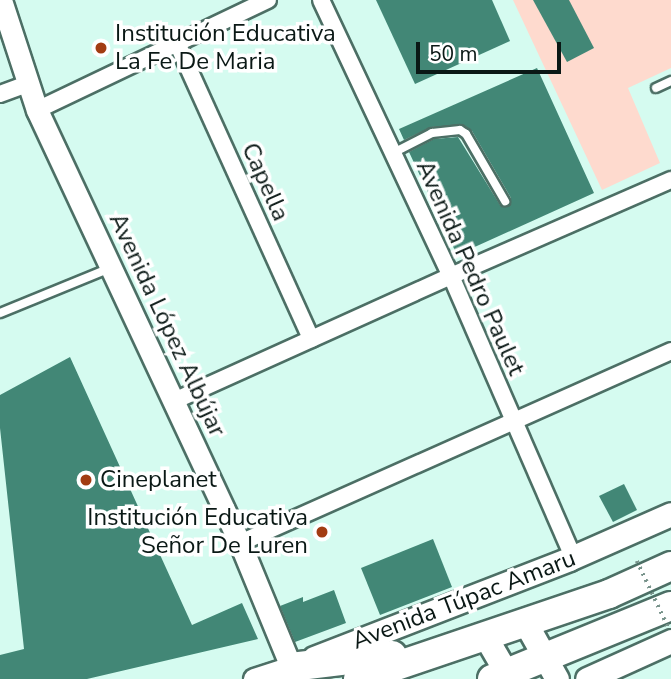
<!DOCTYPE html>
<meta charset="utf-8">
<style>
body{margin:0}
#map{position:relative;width:671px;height:679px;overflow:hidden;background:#d5fbf0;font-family:"Nunito Sans",sans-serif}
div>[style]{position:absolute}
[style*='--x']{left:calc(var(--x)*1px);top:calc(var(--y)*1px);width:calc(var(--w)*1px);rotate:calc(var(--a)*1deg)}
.green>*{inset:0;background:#fedace}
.building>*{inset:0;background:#428776}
.roads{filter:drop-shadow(2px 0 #4c6f65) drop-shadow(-2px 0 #4c6f65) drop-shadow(0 2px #4c6f65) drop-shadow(0 -2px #4c6f65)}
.service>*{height:8px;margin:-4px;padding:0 4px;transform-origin:4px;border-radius:4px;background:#fff}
.minor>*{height:16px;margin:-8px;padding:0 8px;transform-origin:8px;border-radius:8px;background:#fff}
.tertiary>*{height:21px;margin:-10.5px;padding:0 10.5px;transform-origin:10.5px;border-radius:10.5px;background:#fff}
.secondary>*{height:23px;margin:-11.5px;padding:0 11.5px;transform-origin:11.5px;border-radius:11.5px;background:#fff}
.trunk>*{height:28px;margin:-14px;padding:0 14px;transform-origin:14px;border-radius:14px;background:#fff}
.path-bridge>*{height:3.5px;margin-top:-1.75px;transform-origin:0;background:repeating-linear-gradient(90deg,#78938b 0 2px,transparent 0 7px)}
.dots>*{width:19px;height:19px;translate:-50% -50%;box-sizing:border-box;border:4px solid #fff;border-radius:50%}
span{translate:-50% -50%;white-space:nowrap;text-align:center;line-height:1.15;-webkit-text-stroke:7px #fff;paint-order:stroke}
.poi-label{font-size:24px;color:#0a1815}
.left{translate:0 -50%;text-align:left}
.right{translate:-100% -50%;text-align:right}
.street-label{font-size:24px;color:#0a1815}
.scale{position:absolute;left:416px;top:42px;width:145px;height:32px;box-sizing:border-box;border:4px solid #0a1815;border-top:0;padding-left:9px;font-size:21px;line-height:24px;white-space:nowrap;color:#0a1815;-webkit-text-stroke:5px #fff;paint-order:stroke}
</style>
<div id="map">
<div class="green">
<i style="clip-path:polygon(513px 0,671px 0,671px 68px,628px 88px,660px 163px,602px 190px)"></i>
</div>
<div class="building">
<i style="clip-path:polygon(376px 0,492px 0,510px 41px,415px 84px)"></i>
<i style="clip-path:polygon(533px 0,569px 0,594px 48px,567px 62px)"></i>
<i style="clip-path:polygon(537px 68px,594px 193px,457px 255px,409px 152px,434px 139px,458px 137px,500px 205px,509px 206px,511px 198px,472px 131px,464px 125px,431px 127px,404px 140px,399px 129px)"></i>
<i style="clip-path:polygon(70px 357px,192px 625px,242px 603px,258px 639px,87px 679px,0 679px,0 655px,24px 649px,0 428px,0 395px)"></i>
<i style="clip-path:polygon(624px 484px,637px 510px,613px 522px,599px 496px)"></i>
<i style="clip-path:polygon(433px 539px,452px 587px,380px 615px,361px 568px)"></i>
<i style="clip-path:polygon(334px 590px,346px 623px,295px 642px,280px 606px,303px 597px,303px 602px)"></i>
</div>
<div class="roads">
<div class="service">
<i style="--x:656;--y:88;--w:17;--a:-25"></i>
<i style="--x:393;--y:153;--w:44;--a:-27.1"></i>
<i style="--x:432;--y:133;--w:28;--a:-6"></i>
<i style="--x:460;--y:130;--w:7;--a:34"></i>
<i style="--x:466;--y:134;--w:78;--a:59.8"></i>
<i style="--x:0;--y:313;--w:119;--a:-22.2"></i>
</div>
<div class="minor">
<i style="--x:321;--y:0;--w:305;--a:64.8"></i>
<i style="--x:451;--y:276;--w:306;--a:66.5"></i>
<i style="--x:177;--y:43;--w:325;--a:65.6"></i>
<i style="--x:0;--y:94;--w:29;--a:-20"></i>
<i style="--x:37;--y:110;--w:256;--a:-25.5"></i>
<i style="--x:174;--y:401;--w:304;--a:-24.3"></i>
<i style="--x:451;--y:276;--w:240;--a:-23.6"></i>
<i style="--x:240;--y:543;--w:472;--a:-24"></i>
</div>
<div class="tertiary">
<i style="--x:1;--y:0;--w:116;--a:71.9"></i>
<i style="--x:37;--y:110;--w:478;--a:64.9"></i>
<i style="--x:240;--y:543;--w:134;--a:67.6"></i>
<i style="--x:291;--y:667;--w:39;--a:162"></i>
</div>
<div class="secondary">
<i style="--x:525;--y:622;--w:65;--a:60.7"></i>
<i style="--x:485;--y:636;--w:50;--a:59.8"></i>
<i style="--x:314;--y:658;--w:274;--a:-21.2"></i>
<i style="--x:569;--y:559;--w:111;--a:-23.8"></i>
<i style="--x:587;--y:679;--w:92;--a:-24.3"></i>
</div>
<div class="trunk">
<i style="--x:291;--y:667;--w:102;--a:-6.8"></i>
<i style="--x:358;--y:679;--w:265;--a:-18.7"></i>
<i style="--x:609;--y:594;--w:68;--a:-24.3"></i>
<i style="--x:492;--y:679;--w:193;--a:-22.2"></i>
</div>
</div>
<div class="path-bridge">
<i style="--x:637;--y:561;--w:73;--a:64.8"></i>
</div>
<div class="dots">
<i style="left:101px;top:48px;background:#a23c12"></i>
<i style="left:86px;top:480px;background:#a23c12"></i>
<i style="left:322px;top:532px;background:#a23c12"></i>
</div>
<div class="poi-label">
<span class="left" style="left:115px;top:48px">Institución Educativa<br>La Fe De Maria</span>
<span class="left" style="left:100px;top:480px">Cineplanet</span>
<span class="right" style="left:308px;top:532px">Institución Educativa<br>Señor De Luren</span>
</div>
<div class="street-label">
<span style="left:265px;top:182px;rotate:66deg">Capella</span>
<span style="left:470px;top:268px;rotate:66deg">Avenida Pedro Paulet</span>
<span style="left:167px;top:325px;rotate:65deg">Avenida López Albújar</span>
<span style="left:464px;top:600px;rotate:-21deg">Avenida Túpac Amaru</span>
</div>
<div class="scale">50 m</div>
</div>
